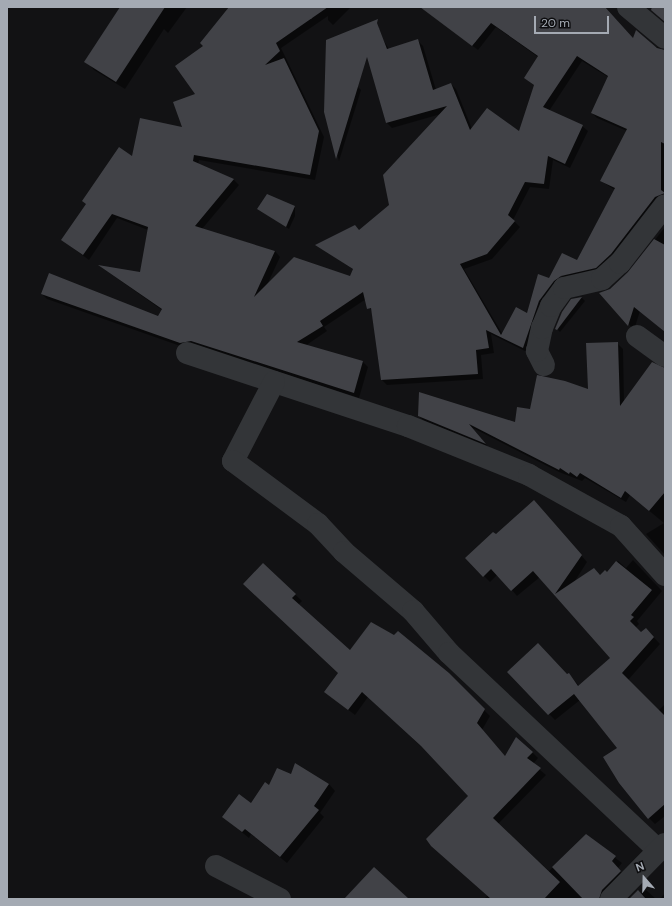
<!DOCTYPE html>
<style>
body{margin:0}
#map{position:relative;width:672px;height:906px;overflow:hidden;background:#121214;font-family:"DM Sans",sans-serif}
div>[style]{position:absolute}
[style*='--x']{left:calc(var(--x)*1px);top:calc(var(--y)*1px);width:calc(var(--w)*1px);rotate:calc(var(--a)*1deg)}
.shadow>*{inset:0;background:#0007}
.building>*{inset:0;background:#414247}
.minor>*{height:22px;margin:-11px;padding:0 11px;transform-origin:11px;border-radius:11px;background:#333538}
span{translate:-50% -50%;white-space:nowrap;text-align:center;line-height:1.15;-webkit-text-stroke:4px #0d0d0f;paint-order:stroke}
.frame{position:absolute;inset:0;border:8px solid #a4aab3;pointer-events:none}
.north{position:absolute;left:624px;top:858px;width:40px;height:40px;-webkit-text-stroke:3px #0d0d0f;paint-order:stroke;rotate:340deg;font-size:11px;font-weight:700;line-height:16px;text-align:center;color:#a4aab3}
.north::after{content:'';display:block;margin:auto;width:14px;height:18px;background:#a4aab3;clip-path:polygon(50% 0,100% 100%,50% 72%,0 100%)}
.scale{position:absolute;left:534px;top:16px;width:75px;height:18px;box-sizing:border-box;border:2px solid #a4aab3;border-top:0;padding-left:5px;font-size:12px;line-height:14px;white-space:nowrap;color:#a4aab3;-webkit-text-stroke:3px #0d0d0f;paint-order:stroke}
</style>
<div id="map">
<div class="shadow">
<i style="clip-path:polygon(121px 7px,187px 7px,168px 33px,164px 29px,125px 89px,94px 70px,86px 61px)"></i>
<i style="clip-path:polygon(evenodd,230px 7px,351px 7px,333px 25px,328px 20px,328px 16px,281px 48px,324px 137px,315px 180px,199px 160px,198px 165px,234px 180px,239px 185px,202px 229px,275px 251px,280px 257px,267px 285px,350px 278px,354px 270px,317px 245px,359px 231px,390px 206px,441px 114px,392px 128px,386px 122px,382px 38px,389px 49px,417px 40px,423px 46px,436px 90px,451px 84px,456px 89px,472px 129px,519px 133px,535px 86px,525px 78px,538px 57px,496px 27px,478px 50px,421px 7px,605px 7px,633px 39px,665px 50px,665px 201px,601px 272px,567px 281px,529px 353px,491px 334px,494px 353px,481px 355px,483px 379px,387px 385px,382px 380px,372px 312px,366px 299px,324px 327px,327px 331px,305px 346px,363px 362px,368px 367px,359px 398px,197px 346px,186px 348px,47px 299px,42px 294px,158px 318px,162px 310px,101px 267px,141px 273px,148px 230px,117px 218px,89px 260px,62px 240px,133px 158px,184px 128px,196px 94px,204px 46px,230px 7px,582px 61px,608px 77px,592px 113px,597px 118px,627px 131px,601px 181px,615px 190px,577px 262px,550px 279px,528px 315px,503px 335px,464px 269px,492px 259px,520px 227px,513px 220px,530px 187px,549px 189px,553px 160px,570px 168px,588px 131px,582px 126px,549px 111px,582px 61px,230px 7px,566px 274px,557px 280px,557px 277px,566px 274px)"></i>
<i style="clip-path:polygon(357px 86px,361px 90px,339px 161px,325px 112px)"></i>
<i style="clip-path:polygon(292px 205px,295px 208px,295px 216px,289px 229px,259px 209px)"></i>
<i style="clip-path:polygon(665px 227px,665px 332px,640px 311px,634px 330px,600px 293px,611px 289px,629px 273px)"></i>
<i style="clip-path:polygon(582px 298px,585px 301px,560px 332px,558px 330px,563px 313px,572px 300px)"></i>
<i style="clip-path:polygon(617px 343px,623px 349px,624px 401px,665px 369px,665px 555px,646px 534px,664px 523px,630px 495px,626px 502px,585px 478px,582px 481px,559px 472px,471px 427px,489px 448px,424px 421px,419px 416px,515px 423px,530px 410px,589px 391px)"></i>
<i style="clip-path:polygon(540px 508px,587px 562px,573px 584px,607px 574px,618px 561px,626px 568px,633px 560px,662px 591px,637px 621px,639px 624px,635px 628px,641px 634px,646px 629px,660px 644px,628px 680px,658px 711px,665px 704px,665px 816px,655px 824px,649px 818px,619px 749px,580px 700px,555px 720px,508px 672px,569px 674px,579px 686px,612px 658px,540px 577px,517px 596px,498px 574px,490px 582px,466px 558px,496px 536px)"></i>
<i style="clip-path:polygon(263px 564px,302px 601px,298px 605px,350px 651px,394px 636px,398px 633px,445px 672px,490px 716px,482px 730px,506px 758px,532px 752px,538px 758px,533px 764px,546px 775px,498px 824px,549px 871px,586px 836px,622px 863px,618px 868px,626px 878px,608px 899px,484px 899px,488px 895px,469px 796px,425px 750px,368px 697px,355px 715px,325px 692px,339px 673px)"></i>
<i style="clip-path:polygon(292px 775px,329px 784px,335px 791px,320px 813px,324px 817px,287px 863px,251px 834px,249px 838px,223px 817px,251px 804px,270px 786px)"></i>
<i style="clip-path:polygon(646px 890px,656px 899px,629px 899px,637px 891px,641px 895px)"></i>
<i style="clip-path:polygon(665px 893px,665px 899px,660px 899px)"></i>
</div>
<div class="building">
<i style="clip-path:polygon(120px 7px,165px 7px,116px 82px,84px 62px)"></i>
<i style="clip-path:polygon(evenodd,229px 7px,328px 7px,276px 43px,280px 51px,265px 65px,284px 58px,319px 131px,310px 175px,194px 155px,193px 161px,234px 179px,195px 226px,275px 251px,254px 297px,294px 257px,350px 276px,353px 269px,315px 245px,355px 225px,359px 230px,389px 205px,383px 175px,447px 106px,386px 123px,367px 57px,336px 159px,324px 112px,326px 40px,378px 19px,377px 23px,387px 49px,418px 39px,433px 90px,451px 83px,470px 130px,487px 108px,519px 131px,534px 85px,524px 78px,538px 56px,491px 23px,472px 46px,420px 7px,605px 7px,633px 38px,636px 30px,657px 48px,665px 50px,665px 144px,661px 142px,661px 190px,665px 193px,655px 197px,611px 254px,596px 268px,561px 276px,554px 281px,539px 301px,523px 348px,486px 330px,489px 348px,476px 350px,478px 374px,381px 380px,371px 308px,367px 309px,363px 292px,320px 321px,323px 326px,297px 342px,363px 361px,354px 393px,191px 341px,180px 343px,41px 294px,49px 273px,158px 316px,162px 309px,98px 265px,140px 272px,148px 227px,112px 214px,83px 255px,61px 240px,86px 204px,82px 201px,119px 147px,132px 156px,140px 118px,182px 127px,173px 102px,195px 94px,175px 66px,203px 46px,200px 43px,229px 7px,577px 56px,608px 76px,591px 113px,627px 129px,600px 181px,615px 188px,577px 260px,562px 253px,549px 278px,538px 274px,527px 313px,516px 307px,501px 335px,460px 264px,487px 254px,515px 221px,508px 215px,525px 182px,544px 184px,548px 156px,565px 164px,583px 125px,543px 107px,577px 56px)"></i>
<i style="clip-path:polygon(652px 7px,665px 7px,665px 22px,651px 10px)"></i>
<i style="clip-path:polygon(267px 194px,295px 206px,286px 227px,257px 209px)"></i>
<i style="clip-path:polygon(654px 239px,665px 245px,665px 332px,634px 307px,628px 326px,599px 293px,610px 289px,628px 272px)"></i>
<i style="clip-path:polygon(582px 297px,557px 330px,555px 329px,562px 312px,571px 299px)"></i>
<i style="clip-path:polygon(618px 342px,620px 406px,652px 362px,665px 368px,665px 492px,649px 511px,625px 491px,621px 498px,580px 473px,577px 477px,570px 472px,569px 474px,560px 468px,559px 470px,469px 424px,486px 444px,418px 416px,419px 392px,515px 422px,517px 407px,530px 409px,537px 375px,565px 381px,588px 389px,586px 343px)"></i>
<i style="clip-path:polygon(534px 500px,582px 555px,555px 594px,594px 568px,600px 575px,605px 570px,607px 572px,616px 561px,652px 590px,631px 615px,634px 617px,630px 621px,641px 632px,646px 628px,654px 637px,622px 673px,665px 716px,665px 804px,648px 819px,619px 783px,603px 757px,617px 748px,574px 694px,548px 715px,507px 672px,538px 643px,567px 674px,569px 673px,578px 686px,610px 658px,533px 571px,511px 591px,491px 569px,483px 577px,465px 558px,493px 532px,496px 534px)"></i>
<i style="clip-path:polygon(263px 563px,296px 594px,292px 598px,350px 650px,371px 622px,394px 635px,398px 631px,449px 673px,485px 709px,477px 723px,505px 756px,516px 737px,533px 752px,527px 758px,541px 768px,493px 818px,560px 882px,544px 899px,491px 899px,431px 846px,426px 839px,468px 796px,421px 746px,362px 692px,348px 710px,324px 692px,338px 673px,243px 584px)"></i>
<i style="clip-path:polygon(295px 763px,329px 784px,314px 806px,319px 810px,280px 857px,245px 829px,242px 832px,222px 817px,239px 794px,251px 803px,265px 782px,269px 785px,277px 768px,291px 774px)"></i>
<i style="clip-path:polygon(586px 834px,616px 856px,612px 861px,621px 871px,602px 890px,599px 899px,583px 899px,552px 867px)"></i>
<i style="clip-path:polygon(374px 867px,409px 899px,344px 899px)"></i>
<i style="clip-path:polygon(638px 890px,646px 899px,629px 899px)"></i>
</div>
<div class="minor">
<i style="--x:628;--y:7;--w:48;--a:40"></i>
<i style="--x:637;--y:336;--w:34;--a:36"></i>
<i style="--x:187;--y:353;--w:233;--a:18.3"></i>
<i style="--x:408;--y:426;--w:131;--a:22"></i>
<i style="--x:529;--y:475;--w:105;--a:29"></i>
<i style="--x:621;--y:526;--w:66;--a:48.1"></i>
<i style="--x:544;--y:365;--w:16;--a:-117"></i>
<i style="--x:537;--y:351;--w:24;--a:-78"></i>
<i style="--x:542;--y:328;--w:24;--a:-68"></i>
<i style="--x:551;--y:306;--w:22;--a:-54"></i>
<i style="--x:564;--y:288;--w:39;--a:-13"></i>
<i style="--x:602;--y:279;--w:24;--a:-42"></i>
<i style="--x:620;--y:263;--w:73;--a:-52.2"></i>
<i style="--x:274;--y:382;--w:89;--a:117.4"></i>
<i style="--x:233;--y:461;--w:106;--a:36.5"></i>
<i style="--x:318;--y:524;--w:38;--a:47"></i>
<i style="--x:344;--y:552;--w:91;--a:40.5"></i>
<i style="--x:413;--y:611;--w:55;--a:49.4"></i>
<i style="--x:449;--y:653;--w:287;--a:43.3"></i>
<i style="--x:216;--y:866;--w:72;--a:27.3"></i>
<i style="--x:611;--y:899;--w:77;--a:-45.5"></i>
</div>
<div class="frame"></div>
<div class="north">N</div>
<div class="scale">20 m</div>
</div>
